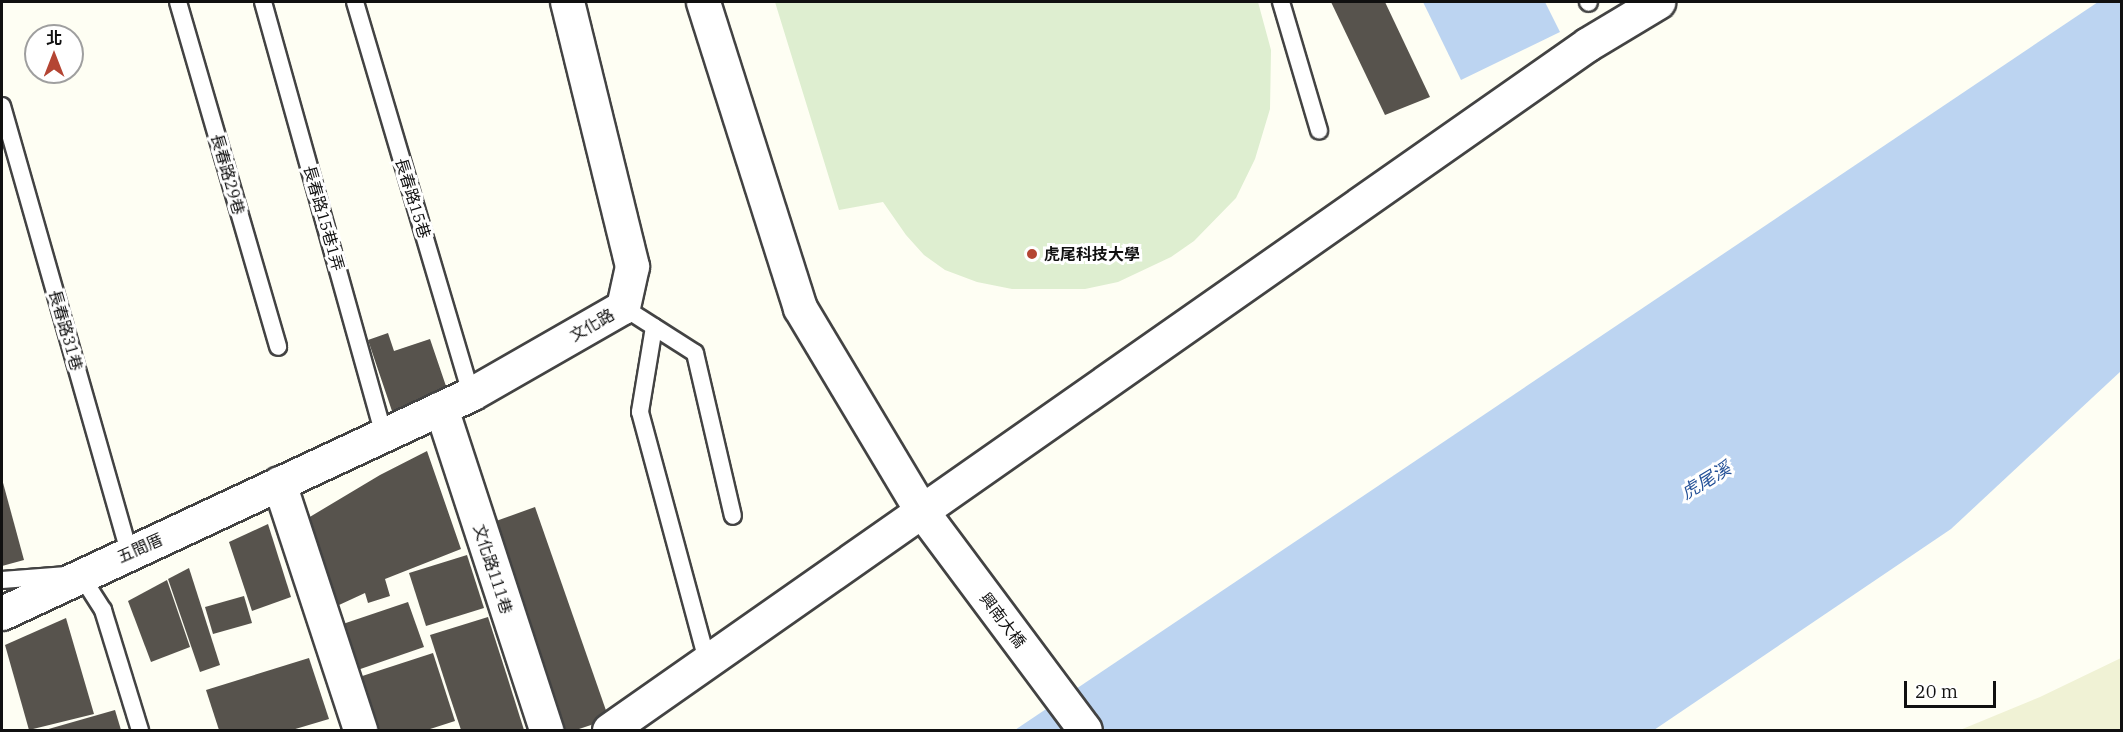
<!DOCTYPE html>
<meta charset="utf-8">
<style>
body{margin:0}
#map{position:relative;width:2123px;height:732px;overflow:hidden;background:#fefef3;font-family:"IBM Plex Serif","Noto Sans TC",serif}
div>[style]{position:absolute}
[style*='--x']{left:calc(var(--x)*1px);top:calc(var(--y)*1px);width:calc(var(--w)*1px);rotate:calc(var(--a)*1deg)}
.farmland>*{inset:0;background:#f0f2d5}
.pitch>*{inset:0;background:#deeed0}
.water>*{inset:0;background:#bcd4f1}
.building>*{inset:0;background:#57534d}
.roads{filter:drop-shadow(2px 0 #434343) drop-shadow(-2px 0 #434343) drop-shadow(0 2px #434343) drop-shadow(0 -2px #434343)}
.service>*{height:16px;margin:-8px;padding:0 8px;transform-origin:8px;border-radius:8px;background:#fff}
.minor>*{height:33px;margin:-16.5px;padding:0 16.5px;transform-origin:16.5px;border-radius:16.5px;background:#fff}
.tertiary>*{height:33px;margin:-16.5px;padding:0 16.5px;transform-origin:16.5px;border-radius:16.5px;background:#fff}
.dots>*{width:16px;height:16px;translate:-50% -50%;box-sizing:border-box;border:3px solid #fff;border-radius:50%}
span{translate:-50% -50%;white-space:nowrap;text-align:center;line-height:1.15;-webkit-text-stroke:6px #fff;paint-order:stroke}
.street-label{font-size:16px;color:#101010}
.poi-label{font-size:16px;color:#101010;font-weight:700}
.left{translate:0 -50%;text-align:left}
.water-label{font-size:18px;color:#235097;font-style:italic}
.frame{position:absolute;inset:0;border:3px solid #101010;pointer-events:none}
.north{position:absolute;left:24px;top:24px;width:60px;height:60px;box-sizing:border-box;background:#fff;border:2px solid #9f9f9f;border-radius:50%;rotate:0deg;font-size:16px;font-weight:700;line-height:24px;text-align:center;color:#101010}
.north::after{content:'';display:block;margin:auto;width:21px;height:27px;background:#b44533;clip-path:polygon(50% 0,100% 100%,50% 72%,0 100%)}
.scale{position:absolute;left:1904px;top:681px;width:92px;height:27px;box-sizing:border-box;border:3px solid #101010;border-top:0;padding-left:8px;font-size:18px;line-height:21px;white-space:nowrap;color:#101010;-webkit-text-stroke:4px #fff;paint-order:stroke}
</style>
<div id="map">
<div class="farmland">
<i style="clip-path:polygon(2121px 658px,2121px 730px,1960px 730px,2040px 697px)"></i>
</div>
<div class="pitch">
<i style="clip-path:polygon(775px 2px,1258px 2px,1271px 50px,1270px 109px,1255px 159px,1236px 198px,1194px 241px,1171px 257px,1118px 282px,1085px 289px,1012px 289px,977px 282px,945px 270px,924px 255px,906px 235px,883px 202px,839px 210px)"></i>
</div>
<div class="water">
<i style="clip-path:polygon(1423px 2px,1545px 2px,1560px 32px,1461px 80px)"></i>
<i style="clip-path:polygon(2098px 2px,2121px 2px,2121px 371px,1951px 529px,1654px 730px,1015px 730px)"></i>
</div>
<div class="building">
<i style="clip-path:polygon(1331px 2px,1385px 2px,1430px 97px,1385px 115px)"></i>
<i style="clip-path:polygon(388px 333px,394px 351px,430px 339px,448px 392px,392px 411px,368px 340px)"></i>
<i style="clip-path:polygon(427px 451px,461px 549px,385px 579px,390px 596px,368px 603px,365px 593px,326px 611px,298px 524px,380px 475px)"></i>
<i style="clip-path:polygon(2px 479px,24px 560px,2px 566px)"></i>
<i style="clip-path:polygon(535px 507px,609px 719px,576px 730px,555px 730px,485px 525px)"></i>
<i style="clip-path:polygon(268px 524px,291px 597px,252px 611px,229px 542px)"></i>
<i style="clip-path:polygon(467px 555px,484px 608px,426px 626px,409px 573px)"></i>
<i style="clip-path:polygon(189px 568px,220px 665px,200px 672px,168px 579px)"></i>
<i style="clip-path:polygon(167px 580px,190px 647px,151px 662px,128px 601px)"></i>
<i style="clip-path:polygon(244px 596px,252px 623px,213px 634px,205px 607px)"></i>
<i style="clip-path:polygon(408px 602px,424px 647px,346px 674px,331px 628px)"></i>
<i style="clip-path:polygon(488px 617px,507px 676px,524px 730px,461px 730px,449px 694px,430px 635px)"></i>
<i style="clip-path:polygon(66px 618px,94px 714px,29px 730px,5px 645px)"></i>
<i style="clip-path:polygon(433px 653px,455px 721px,427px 730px,366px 730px,350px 680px)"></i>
<i style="clip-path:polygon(309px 658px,329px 719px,292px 730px,219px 730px,206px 690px)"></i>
<i style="clip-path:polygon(115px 710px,121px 730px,45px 730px)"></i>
</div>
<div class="roads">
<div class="service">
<i style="--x:178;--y:2;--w:359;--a:73.8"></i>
<i style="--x:263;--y:2;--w:449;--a:74.4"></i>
<i style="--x:355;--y:2;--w:409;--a:73.5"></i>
<i style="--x:1281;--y:2;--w:134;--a:73.5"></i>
<i style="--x:1588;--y:2;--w:1;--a:45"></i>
<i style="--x:2;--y:106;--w:466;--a:74.1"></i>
<i style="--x:623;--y:307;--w:85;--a:32.6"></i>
<i style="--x:695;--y:353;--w:167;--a:76.9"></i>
<i style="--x:654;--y:327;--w:86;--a:99.4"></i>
<i style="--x:640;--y:412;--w:257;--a:74.9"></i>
<i style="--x:2;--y:580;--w:78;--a:-4.4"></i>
<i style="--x:80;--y:574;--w:43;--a:57.4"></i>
<i style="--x:103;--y:610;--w:126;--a:72.9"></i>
</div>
<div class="minor">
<i style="--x:703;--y:2;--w:321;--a:72.4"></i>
<i style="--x:800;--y:308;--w:235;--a:59.1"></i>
<i style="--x:441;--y:408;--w:339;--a:71.9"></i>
<i style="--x:279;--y:483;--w:260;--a:71.8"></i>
<i style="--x:2;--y:613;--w:518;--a:-25.03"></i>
<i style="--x:471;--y:394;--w:175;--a:-29.8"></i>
<i style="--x:623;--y:307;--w:42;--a:-77.6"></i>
<i style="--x:632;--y:266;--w:272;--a:-103.8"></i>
<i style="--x:609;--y:730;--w:1195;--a:-35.02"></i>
<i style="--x:1588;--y:44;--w:82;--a:-31"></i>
</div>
<div class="tertiary">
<i style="--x:921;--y:510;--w:274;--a:53.3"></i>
</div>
</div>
<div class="dots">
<i style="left:1032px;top:254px;background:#b44533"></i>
</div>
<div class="street-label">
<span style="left:228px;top:174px;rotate:74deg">長春路29巷</span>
<span style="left:413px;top:198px;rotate:73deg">長春路15巷</span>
<span style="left:324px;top:218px;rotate:74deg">長春路15巷1弄</span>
<span style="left:592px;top:325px;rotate:-30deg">文化路</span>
<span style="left:66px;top:330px;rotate:74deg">長春路31巷</span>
<span style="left:140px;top:548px;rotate:-24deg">五間厝</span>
<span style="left:493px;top:569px;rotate:72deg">文化路111巷</span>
<span style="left:1003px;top:620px;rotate:53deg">興南大橋</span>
</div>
<div class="poi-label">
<span class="left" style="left:1044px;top:254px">虎尾科技大學</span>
</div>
<div class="water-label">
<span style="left:1706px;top:481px;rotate:-31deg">虎尾溪</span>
</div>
<div class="frame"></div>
<div class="north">北</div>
<div class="scale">20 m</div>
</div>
